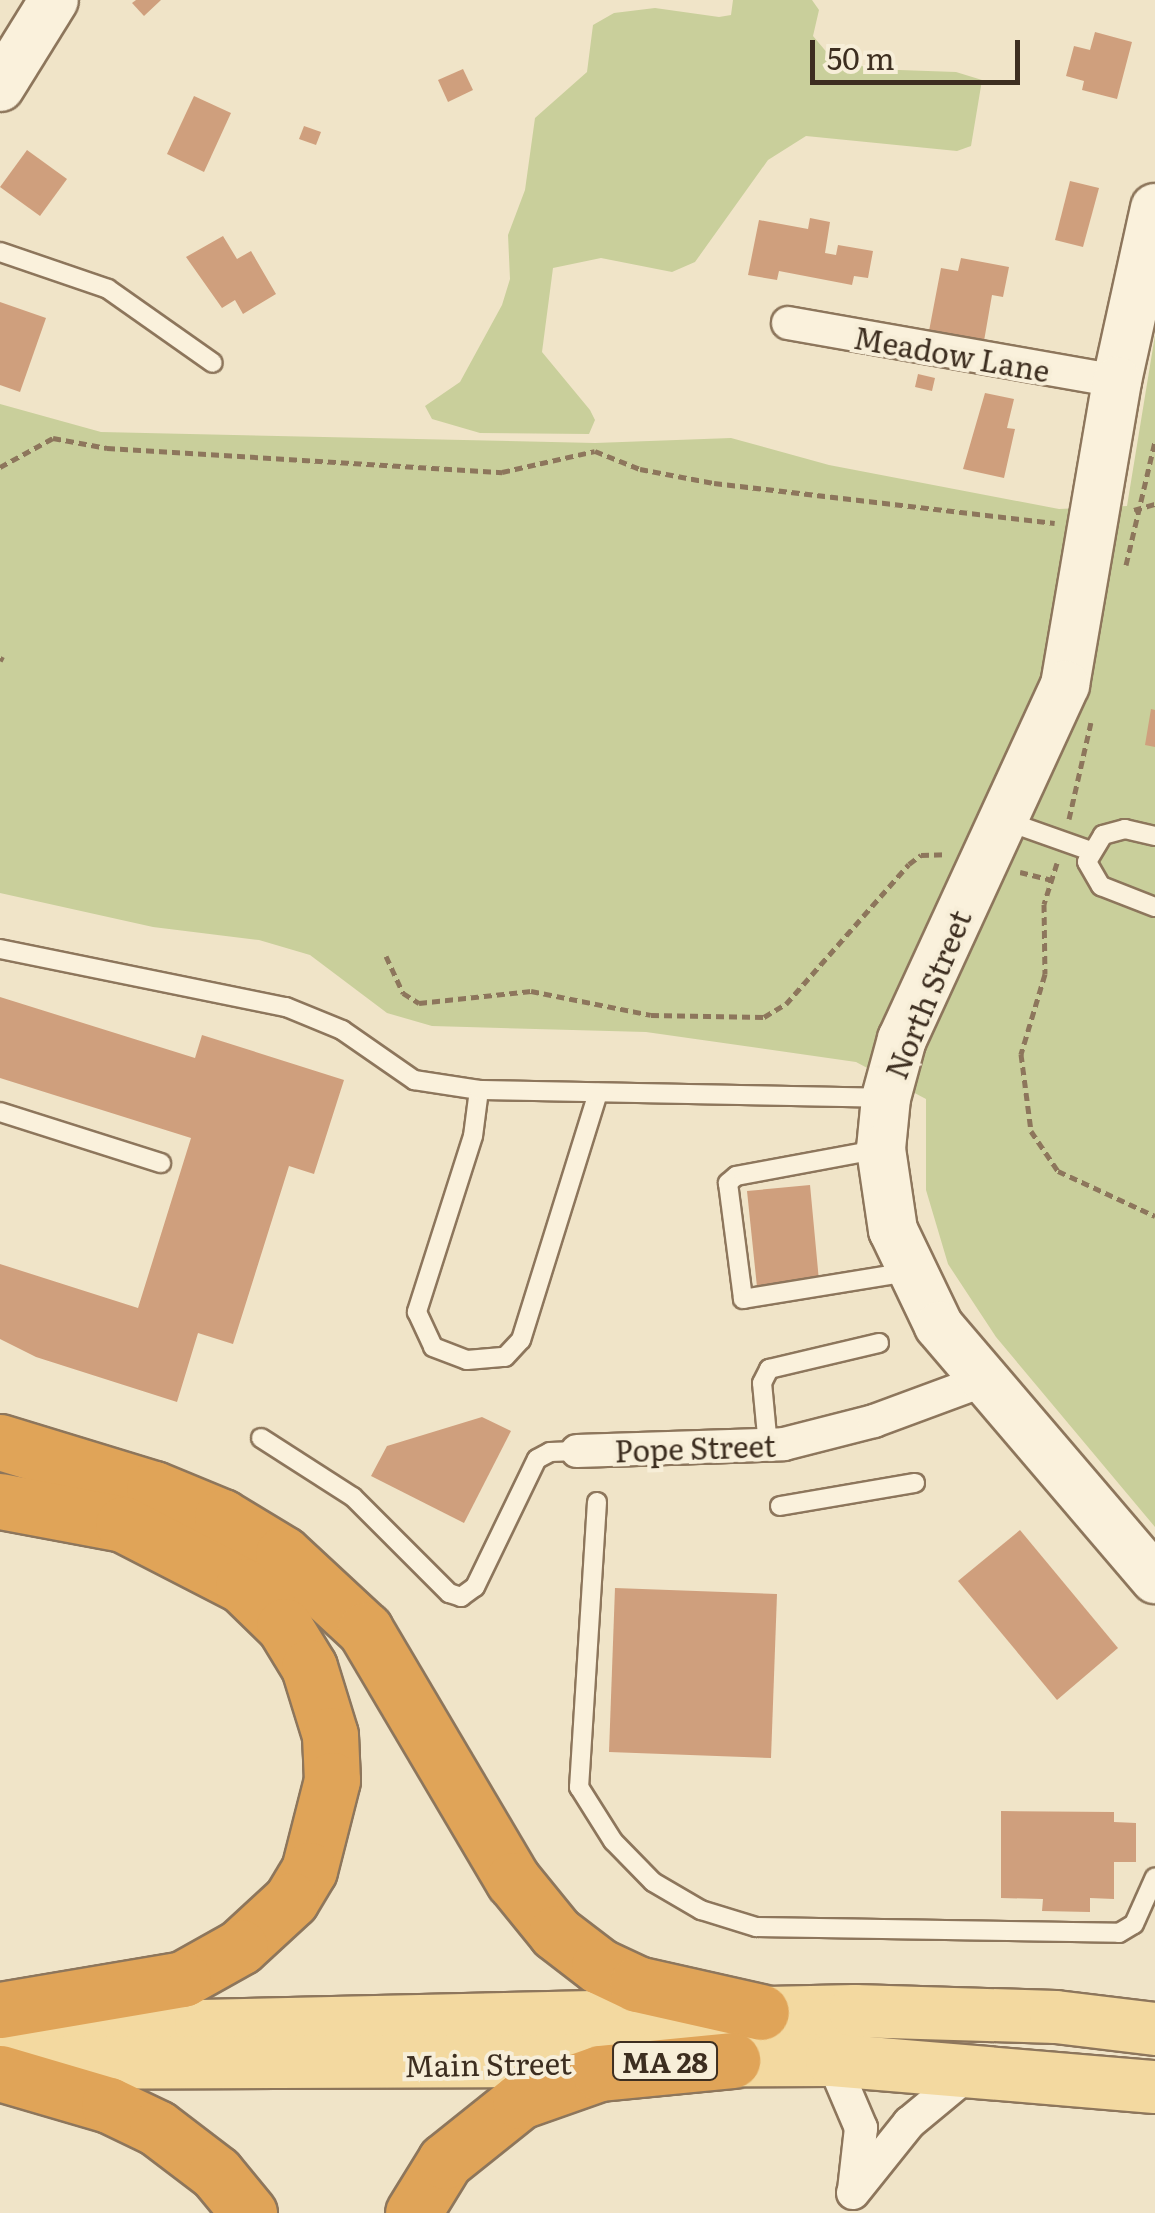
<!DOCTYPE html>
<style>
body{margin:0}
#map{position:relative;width:1155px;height:2213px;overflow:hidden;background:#f0e4c8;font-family:Literata,serif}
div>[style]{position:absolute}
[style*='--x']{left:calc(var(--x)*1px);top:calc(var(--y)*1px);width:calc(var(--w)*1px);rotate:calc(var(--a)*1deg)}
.green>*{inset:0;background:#c9cf9b}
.building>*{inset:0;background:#cf9f7d}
.path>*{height:5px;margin-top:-2.5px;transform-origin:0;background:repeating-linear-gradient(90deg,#8d765c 0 8px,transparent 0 13px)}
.roads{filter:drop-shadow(2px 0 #8d765c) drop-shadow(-2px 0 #8d765c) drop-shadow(0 2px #8d765c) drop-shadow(0 -2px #8d765c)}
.lane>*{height:18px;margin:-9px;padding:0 9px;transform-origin:9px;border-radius:9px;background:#faf1dc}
.street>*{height:32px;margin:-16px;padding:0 16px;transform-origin:16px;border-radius:16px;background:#faf1dc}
.secondary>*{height:48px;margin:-24px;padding:0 24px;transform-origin:24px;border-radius:24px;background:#faf1dc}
.primary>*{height:52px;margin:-26px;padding:0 26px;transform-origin:26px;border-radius:26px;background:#f3d9a0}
.highway>*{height:55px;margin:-27.5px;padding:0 27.5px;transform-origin:27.5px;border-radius:27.5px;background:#e0a458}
span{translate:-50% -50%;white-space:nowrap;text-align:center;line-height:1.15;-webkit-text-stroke:8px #f7eed8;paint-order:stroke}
.shield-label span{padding:2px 8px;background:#f7eed8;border:2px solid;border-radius:8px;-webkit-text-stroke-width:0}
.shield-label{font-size:28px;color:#3d2e20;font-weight:700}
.street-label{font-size:30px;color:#3d2e20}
.scale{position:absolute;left:810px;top:40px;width:210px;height:45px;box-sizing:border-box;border:5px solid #3d2e20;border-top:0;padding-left:12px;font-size:30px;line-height:35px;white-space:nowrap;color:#3d2e20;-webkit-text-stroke:8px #f7eed8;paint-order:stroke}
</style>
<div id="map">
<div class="green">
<i style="clip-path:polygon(733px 0,812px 0,819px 10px,813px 36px,829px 55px,871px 69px,956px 72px,982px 80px,971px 146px,957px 151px,806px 136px,768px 160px,695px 262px,672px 272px,601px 258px,553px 268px,542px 352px,590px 410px,595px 420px,589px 434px,480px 433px,432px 419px,425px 406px,460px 382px,502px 305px,510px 279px,508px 235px,525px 190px,535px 118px,587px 72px,593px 25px,614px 13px,655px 8px,719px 17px,731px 15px)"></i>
<i style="clip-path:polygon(1155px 335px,1155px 1527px,996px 1337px,948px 1264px,926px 1190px,926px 1099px,856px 1062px,646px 1032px,432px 1026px,387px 1013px,310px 955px,259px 940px,153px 927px,0 893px,0 404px,101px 432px,595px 443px,731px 438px,829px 465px,1059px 509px,1127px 506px)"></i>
</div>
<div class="building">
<i style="clip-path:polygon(136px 0,161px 0,144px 16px,132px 3px)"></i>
<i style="clip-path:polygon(1095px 32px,1132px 42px,1117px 99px,1082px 90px,1084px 81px,1066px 76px,1074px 46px,1090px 50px)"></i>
<i style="clip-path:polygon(463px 69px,473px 90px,448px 102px,438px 80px)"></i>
<i style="clip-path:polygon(194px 96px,231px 113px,204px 172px,167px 154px)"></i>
<i style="clip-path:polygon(304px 126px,321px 132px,316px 145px,299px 139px)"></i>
<i style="clip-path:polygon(27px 150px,67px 179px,40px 216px,0 187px)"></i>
<i style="clip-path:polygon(1070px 181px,1099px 188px,1083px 247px,1055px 240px)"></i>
<i style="clip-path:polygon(810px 218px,830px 222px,825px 253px,836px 255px,838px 245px,873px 251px,868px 278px,854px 276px,852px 285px,779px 271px,777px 280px,748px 275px,759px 220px,808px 229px)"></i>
<i style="clip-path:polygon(223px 236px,237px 259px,251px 251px,276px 294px,243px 314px,235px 300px,222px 308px,186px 257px)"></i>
<i style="clip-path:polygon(961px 258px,1009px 267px,1003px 297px,992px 295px,984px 341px,929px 331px,941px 268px,958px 271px)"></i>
<i style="clip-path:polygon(0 302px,46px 318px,20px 392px,0 385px)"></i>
<i style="clip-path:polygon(918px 374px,935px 378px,932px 391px,915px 387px)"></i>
<i style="clip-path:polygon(985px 393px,1014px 399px,1007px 428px,1015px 429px,1004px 478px,963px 469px)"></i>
<i style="clip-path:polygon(1151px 709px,1155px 710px,1155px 747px,1145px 745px)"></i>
<i style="clip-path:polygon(0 997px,195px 1058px,202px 1035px,344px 1080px,314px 1174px,289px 1166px,233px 1344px,198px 1333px,177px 1402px,36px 1357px,0 1339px,0 1264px,138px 1308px,191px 1138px,0 1078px)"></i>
<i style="clip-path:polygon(810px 1185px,819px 1281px,757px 1287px,747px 1191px)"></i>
<i style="clip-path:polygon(482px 1417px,511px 1431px,464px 1523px,371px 1476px,387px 1446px)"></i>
<i style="clip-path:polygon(1020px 1530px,1118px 1648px,1057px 1700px,958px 1581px)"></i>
<i style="clip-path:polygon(615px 1588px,777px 1594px,771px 1758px,609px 1752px)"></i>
<i style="clip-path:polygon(1001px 1811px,1114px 1812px,1114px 1822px,1136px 1823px,1136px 1862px,1114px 1862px,1114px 1899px,1090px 1898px,1090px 1912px,1042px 1911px,1043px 1899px,1001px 1898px)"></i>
</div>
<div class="path">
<i style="--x:0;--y:467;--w:60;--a:-28.7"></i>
<i style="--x:53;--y:438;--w:55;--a:10.5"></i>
<i style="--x:107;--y:448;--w:396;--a:3.5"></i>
<i style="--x:502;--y:472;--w:95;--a:-12.7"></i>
<i style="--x:595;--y:451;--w:48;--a:21.8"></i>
<i style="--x:640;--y:469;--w:75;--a:10.7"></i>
<i style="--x:714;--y:483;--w:343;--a:6.7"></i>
<i style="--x:1134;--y:510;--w:22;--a:-16"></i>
<i style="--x:1126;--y:565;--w:127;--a:-76.8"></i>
<i style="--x:0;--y:658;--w:4;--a:27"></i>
<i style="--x:1069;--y:819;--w:99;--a:-77.2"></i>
<i style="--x:1057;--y:863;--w:43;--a:107.6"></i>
<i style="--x:1044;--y:904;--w:70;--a:89.2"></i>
<i style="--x:1045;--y:974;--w:84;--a:106.7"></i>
<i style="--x:1021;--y:1054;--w:78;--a:82.6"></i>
<i style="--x:1031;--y:1131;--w:48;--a:56"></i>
<i style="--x:1058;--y:1171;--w:107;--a:24.9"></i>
<i style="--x:1020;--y:872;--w:32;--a:14"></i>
<i style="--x:386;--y:956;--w:41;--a:65.3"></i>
<i style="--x:403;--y:993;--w:19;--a:32"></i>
<i style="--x:419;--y:1003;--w:113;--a:-6.1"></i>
<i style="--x:531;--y:991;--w:122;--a:11.3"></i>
<i style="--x:651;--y:1015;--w:113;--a:1"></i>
<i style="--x:764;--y:1017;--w:26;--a:-31"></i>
<i style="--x:786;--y:1004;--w:186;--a:-48.7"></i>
<i style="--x:909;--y:864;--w:15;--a:-37"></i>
<i style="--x:921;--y:855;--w:25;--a:-2"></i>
</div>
<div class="roads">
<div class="lane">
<i style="--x:0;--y:252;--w:114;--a:18.9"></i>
<i style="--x:108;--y:289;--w:128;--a:35.2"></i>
<i style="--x:1006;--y:821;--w:87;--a:19.5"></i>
<i style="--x:1155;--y:836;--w:31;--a:-167"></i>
<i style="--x:1125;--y:829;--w:23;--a:165"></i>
<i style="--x:1103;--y:835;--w:31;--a:121"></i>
<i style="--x:1087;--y:862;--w:28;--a:60"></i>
<i style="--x:1101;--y:886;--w:58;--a:21.3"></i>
<i style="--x:0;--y:949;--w:292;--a:11.5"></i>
<i style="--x:286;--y:1007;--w:61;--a:22.3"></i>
<i style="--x:342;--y:1030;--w:88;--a:34.8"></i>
<i style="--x:414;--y:1080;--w:66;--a:8.7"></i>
<i style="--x:479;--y:1090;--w:46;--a:97.4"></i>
<i style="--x:473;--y:1136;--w:185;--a:107.7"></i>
<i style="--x:417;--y:1312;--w:38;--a:65"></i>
<i style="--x:433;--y:1347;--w:36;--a:21"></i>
<i style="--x:467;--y:1360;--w:38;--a:-5"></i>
<i style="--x:505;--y:1357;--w:23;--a:-47"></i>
<i style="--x:521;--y:1340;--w:259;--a:-72.7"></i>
<i style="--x:479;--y:1090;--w:406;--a:1.1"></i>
<i style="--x:0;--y:1112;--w:169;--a:17.6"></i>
<i style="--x:881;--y:1149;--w:147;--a:169.5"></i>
<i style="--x:736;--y:1176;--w:11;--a:139"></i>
<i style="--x:728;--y:1183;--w:117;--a:82.6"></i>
<i style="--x:743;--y:1299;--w:167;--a:-9.3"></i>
<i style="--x:261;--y:1438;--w:109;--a:32.7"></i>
<i style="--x:353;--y:1497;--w:136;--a:45"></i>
<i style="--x:449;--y:1593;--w:13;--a:18"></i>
<i style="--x:461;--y:1597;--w:17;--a:-36"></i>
<i style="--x:475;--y:1587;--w:142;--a:-64.2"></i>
<i style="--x:537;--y:1459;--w:15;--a:-28"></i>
<i style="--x:550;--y:1452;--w:27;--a:-2"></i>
<i style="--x:768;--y:1446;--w:63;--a:-95.4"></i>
<i style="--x:762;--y:1383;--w:16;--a:-63"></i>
<i style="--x:769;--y:1369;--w:113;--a:-13.3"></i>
<i style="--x:597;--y:1502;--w:286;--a:93.6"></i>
<i style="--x:579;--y:1787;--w:64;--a:57.8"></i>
<i style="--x:613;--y:1841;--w:57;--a:45.7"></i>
<i style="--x:653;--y:1882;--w:56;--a:30.3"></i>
<i style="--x:701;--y:1910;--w:58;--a:17.2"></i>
<i style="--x:756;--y:1927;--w:363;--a:0.9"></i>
<i style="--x:1119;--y:1933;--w:17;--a:-31"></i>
<i style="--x:1134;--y:1924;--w:51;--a:-65.9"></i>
<i style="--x:780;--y:1506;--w:137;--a:-9.7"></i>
</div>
<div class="street">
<i style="--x:788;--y:323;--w:334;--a:10"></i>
<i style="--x:577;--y:1451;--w:207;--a:-1.9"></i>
<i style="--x:784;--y:1444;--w:93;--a:-14.3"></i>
<i style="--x:874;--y:1421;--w:115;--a:-20.3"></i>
<i style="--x:832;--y:2060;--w:74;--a:66.9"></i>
<i style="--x:861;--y:2128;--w:62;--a:96.4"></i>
<i style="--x:853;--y:2193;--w:90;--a:-51.3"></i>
<i style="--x:909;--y:2123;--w:85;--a:-39.7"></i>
</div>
<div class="secondary">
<i style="--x:0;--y:87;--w:102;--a:-58.2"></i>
<i style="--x:1155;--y:208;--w:177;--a:102.4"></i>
<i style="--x:1117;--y:381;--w:308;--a:99.7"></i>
<i style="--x:1065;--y:685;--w:390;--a:114.7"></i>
<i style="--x:902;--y:1039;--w:61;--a:105.2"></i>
<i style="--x:886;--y:1098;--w:51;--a:95.6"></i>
<i style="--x:881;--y:1149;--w:82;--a:81.6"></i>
<i style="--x:893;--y:1230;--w:106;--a:64.4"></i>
<i style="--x:939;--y:1326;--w:333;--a:49.5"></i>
</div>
<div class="primary">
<i style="--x:21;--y:2020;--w:180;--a:1.9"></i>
<i style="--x:201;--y:2026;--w:654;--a:-1.31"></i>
<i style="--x:855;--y:2011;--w:201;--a:1.7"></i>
<i style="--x:1056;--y:2017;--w:100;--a:6.9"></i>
<i style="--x:0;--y:2063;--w:832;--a:-0.21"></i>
<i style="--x:832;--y:2060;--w:324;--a:4.8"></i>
</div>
<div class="highway">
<i style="--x:0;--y:1442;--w:161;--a:17"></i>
<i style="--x:154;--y:1489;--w:74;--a:22.4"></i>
<i style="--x:222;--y:1517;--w:71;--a:31.2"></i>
<i style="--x:283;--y:1554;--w:112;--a:42.8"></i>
<i style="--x:365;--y:1630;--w:291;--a:59.4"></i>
<i style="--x:513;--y:1880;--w:68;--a:50.9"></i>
<i style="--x:556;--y:1933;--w:54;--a:37.5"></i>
<i style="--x:599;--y:1966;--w:42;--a:25.3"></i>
<i style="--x:637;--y:1984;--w:127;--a:12.7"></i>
<i style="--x:0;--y:1501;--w:125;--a:10.6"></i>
<i style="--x:123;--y:1524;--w:135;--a:27.3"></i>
<i style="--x:243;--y:1586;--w:57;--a:44.3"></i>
<i style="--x:284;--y:1626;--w:48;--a:58.6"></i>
<i style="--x:309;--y:1667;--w:71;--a:72.8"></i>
<i style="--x:330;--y:1735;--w:45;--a:87.5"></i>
<i style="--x:332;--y:1780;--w:93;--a:104.3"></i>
<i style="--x:309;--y:1870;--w:35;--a:121"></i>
<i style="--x:291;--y:1900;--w:69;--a:137.3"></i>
<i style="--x:240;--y:1947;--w:65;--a:150.7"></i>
<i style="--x:183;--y:1979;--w:186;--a:170.4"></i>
<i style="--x:0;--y:2073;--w:114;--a:16.4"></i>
<i style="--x:109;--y:2105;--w:53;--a:25.6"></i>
<i style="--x:157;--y:2128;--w:74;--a:37.3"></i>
<i style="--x:216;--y:2173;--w:52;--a:50.5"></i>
<i style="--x:413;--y:2213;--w:61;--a:-58.4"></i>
<i style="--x:445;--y:2161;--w:96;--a:-38.7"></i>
<i style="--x:520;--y:2101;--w:85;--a:-19.3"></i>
<i style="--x:600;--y:2073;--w:133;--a:-5.6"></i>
</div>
</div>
<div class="shield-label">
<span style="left:665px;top:2061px">MA 28</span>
</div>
<div class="street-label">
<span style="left:952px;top:353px;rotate:10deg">Meadow Lane</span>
<span style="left:927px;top:994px;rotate:-68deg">North Street</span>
<span style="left:695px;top:1447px;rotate:-2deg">Pope Street</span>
<span style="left:488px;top:2063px;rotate:-1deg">Main Street</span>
</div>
<div class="scale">50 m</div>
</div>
